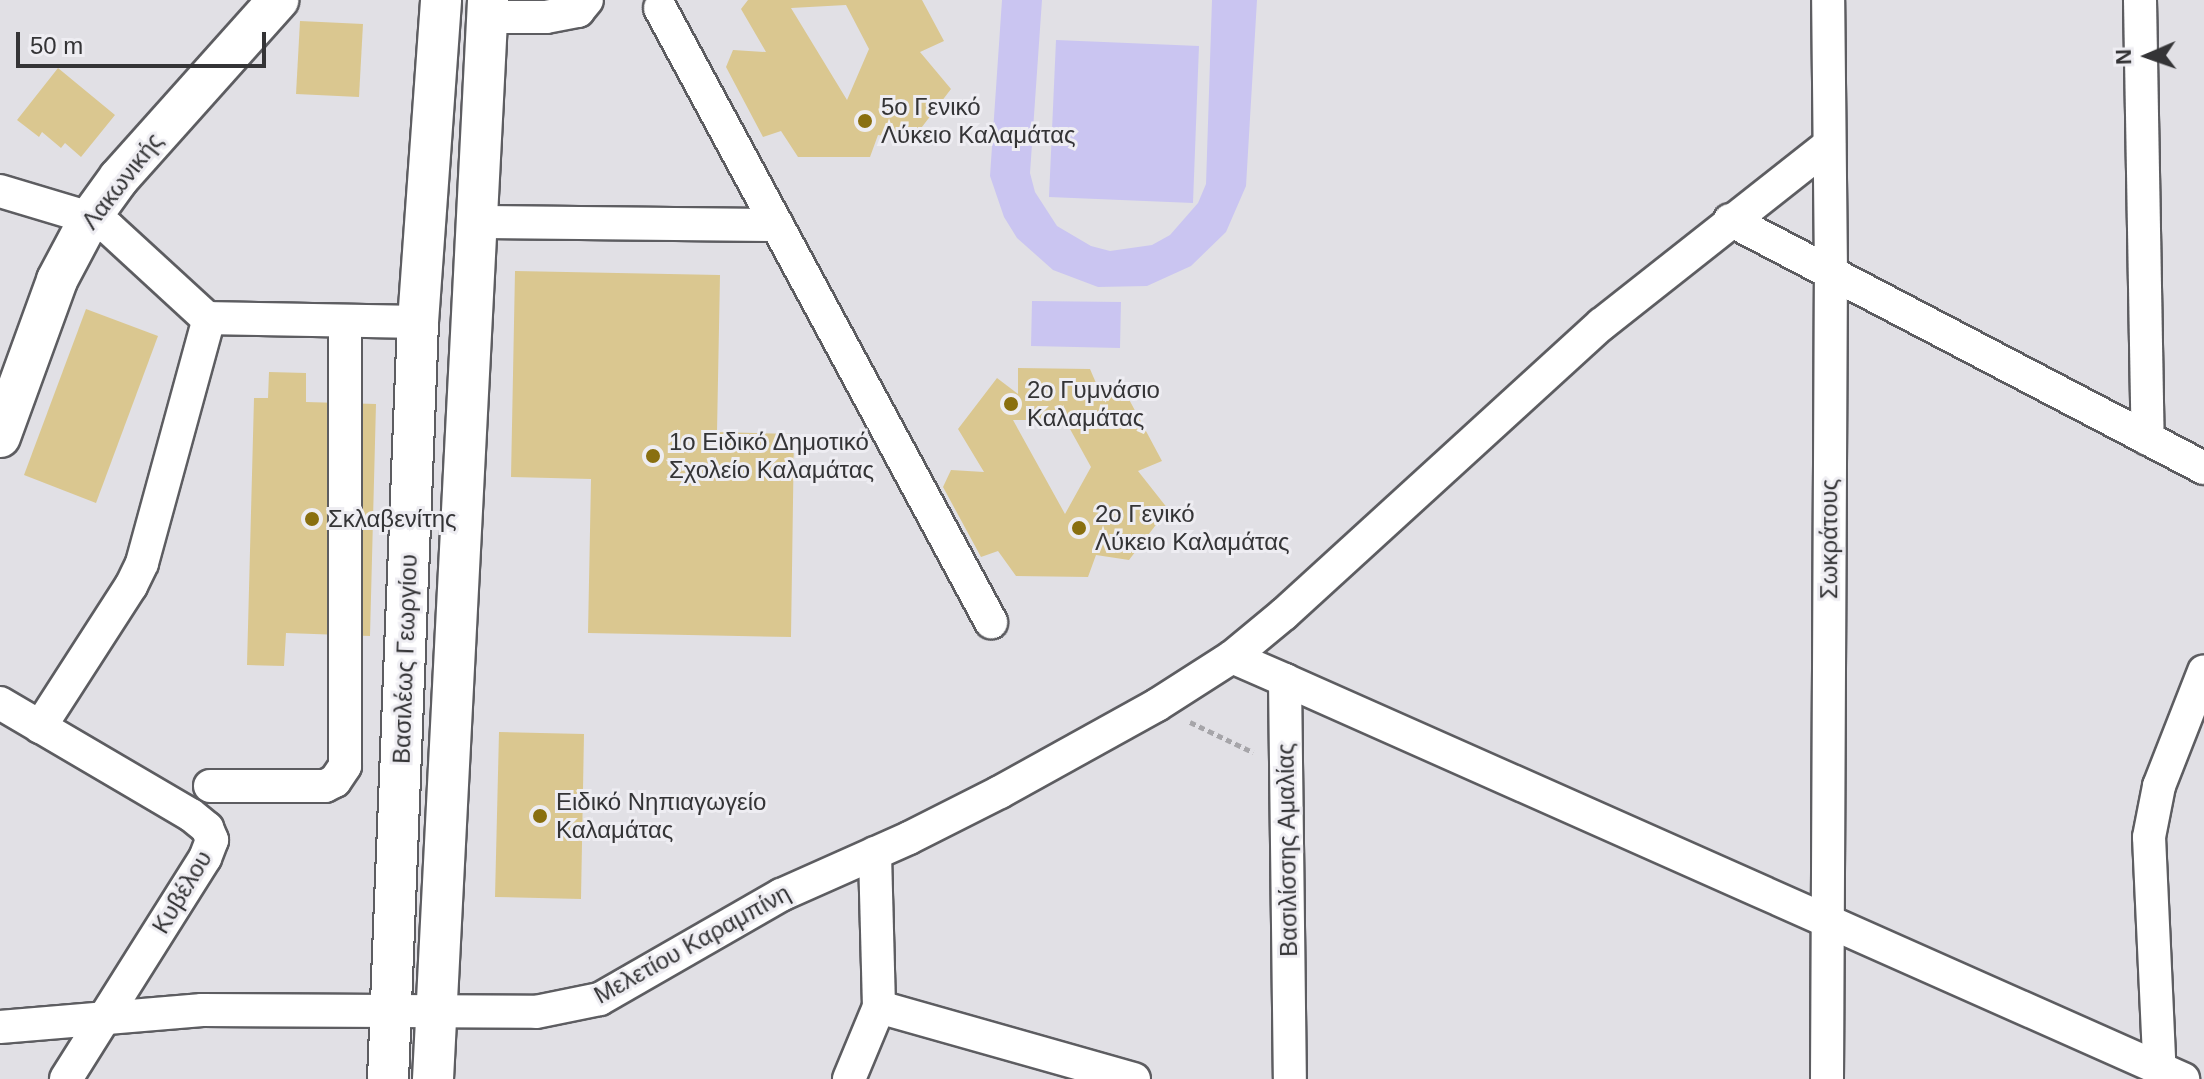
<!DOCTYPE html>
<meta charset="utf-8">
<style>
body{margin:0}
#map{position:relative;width:2204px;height:1079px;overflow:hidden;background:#e1e0e5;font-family:Helvetica,sans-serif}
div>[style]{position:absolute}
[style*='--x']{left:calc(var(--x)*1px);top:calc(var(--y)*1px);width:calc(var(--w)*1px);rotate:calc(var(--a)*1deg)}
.green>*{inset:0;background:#cac5f1}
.building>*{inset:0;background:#dac790}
.path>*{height:5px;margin-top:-2.5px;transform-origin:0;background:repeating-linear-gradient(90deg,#a6a5a9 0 6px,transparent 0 10px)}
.roads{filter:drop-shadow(2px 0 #5d5d61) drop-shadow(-2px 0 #5d5d61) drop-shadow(0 2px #5d5d61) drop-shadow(0 -2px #5d5d61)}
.minor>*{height:32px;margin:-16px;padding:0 16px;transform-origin:16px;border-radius:16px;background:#fff}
.major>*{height:40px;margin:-20px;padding:0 20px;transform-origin:20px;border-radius:20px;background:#fff}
.dots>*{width:22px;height:22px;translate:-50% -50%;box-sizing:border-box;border:4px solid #eeedf2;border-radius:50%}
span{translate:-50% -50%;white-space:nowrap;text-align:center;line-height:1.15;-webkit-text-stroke:6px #eeedf2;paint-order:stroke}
.poi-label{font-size:24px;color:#343436}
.left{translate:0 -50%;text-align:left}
.street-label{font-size:24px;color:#343436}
.north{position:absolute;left:2108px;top:16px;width:80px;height:80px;-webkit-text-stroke:6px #eeedf2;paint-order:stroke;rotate:268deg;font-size:22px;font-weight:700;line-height:32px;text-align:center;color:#343436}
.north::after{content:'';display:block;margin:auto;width:28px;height:36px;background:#343436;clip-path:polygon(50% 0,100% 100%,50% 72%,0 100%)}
.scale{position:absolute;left:16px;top:32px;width:250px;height:36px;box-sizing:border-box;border:4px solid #343436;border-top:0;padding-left:10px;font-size:24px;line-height:28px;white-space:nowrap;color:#343436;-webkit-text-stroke:6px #eeedf2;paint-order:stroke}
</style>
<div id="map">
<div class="green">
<i style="clip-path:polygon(1002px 0,1042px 0,1030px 173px,1035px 192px,1057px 226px,1091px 246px,1110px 251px,1152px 245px,1170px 235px,1198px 203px,1206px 184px,1212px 0,1257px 0,1246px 186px,1226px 232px,1191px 266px,1147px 286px,1098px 287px,1053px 270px,1017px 238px,1004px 217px,990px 176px)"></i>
<i style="clip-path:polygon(1056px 40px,1199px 46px,1193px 203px,1049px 197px)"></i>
<i style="clip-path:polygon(1032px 301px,1121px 302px,1120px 348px,1031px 346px)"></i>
</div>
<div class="building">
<i style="clip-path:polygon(evenodd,748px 0,922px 0,944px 41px,920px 52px,951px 89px,912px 140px,878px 135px,870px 157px,798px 157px,781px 131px,763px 137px,726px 67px,733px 50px,766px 52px,741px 9px,748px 0,846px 5px,869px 49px,847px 100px,791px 8px,846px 5px)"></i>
<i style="clip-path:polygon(300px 21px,363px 24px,359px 97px,296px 94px)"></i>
<i style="clip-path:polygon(58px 68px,115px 115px,81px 157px,65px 143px,61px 148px,42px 132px,39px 137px,17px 120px)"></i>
<i style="clip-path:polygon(515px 271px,720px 275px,717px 432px,794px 434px,791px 637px,588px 633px,591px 479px,511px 477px)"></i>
<i style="clip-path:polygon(86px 309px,158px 336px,96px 503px,24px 475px)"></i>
<i style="clip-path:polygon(evenodd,1018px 368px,1090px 369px,1102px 397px,1124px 390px,1162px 461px,1138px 471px,1168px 509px,1129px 560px,1096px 555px,1088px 577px,1016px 576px,998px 551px,981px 557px,943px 487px,951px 470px,984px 472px,958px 429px,997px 378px,1018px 394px,1018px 368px,1013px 420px,1065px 420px,1091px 467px,1065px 514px,1013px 420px)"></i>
<i style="clip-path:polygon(269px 372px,306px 373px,306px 402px,376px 404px,370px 636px,286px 633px,284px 666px,247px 665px,254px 398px,268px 398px)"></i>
<i style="clip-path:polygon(499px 732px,584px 734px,581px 899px,495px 897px)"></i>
</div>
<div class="path">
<i style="--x:1190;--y:722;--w:70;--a:25.5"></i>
</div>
<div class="roads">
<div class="minor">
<i style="--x:2140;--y:0;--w:439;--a:89"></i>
<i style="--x:660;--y:8;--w:698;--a:61.67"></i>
<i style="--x:487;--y:17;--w:59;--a:0"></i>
<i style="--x:546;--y:17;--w:33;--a:-11"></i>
<i style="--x:578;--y:11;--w:14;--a:-51"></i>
<i style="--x:0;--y:191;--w:94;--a:16.7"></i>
<i style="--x:90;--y:218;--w:21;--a:28"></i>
<i style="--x:109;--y:228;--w:133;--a:42.6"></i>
<i style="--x:207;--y:318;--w:211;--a:1.1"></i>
<i style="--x:1730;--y:220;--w:535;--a:27.62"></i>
<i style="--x:477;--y:222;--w:300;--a:0.6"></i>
<i style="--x:1232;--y:657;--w:58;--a:23.5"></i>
<i style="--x:1285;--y:680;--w:399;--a:89.3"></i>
<i style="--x:1285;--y:680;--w:983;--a:23.96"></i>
<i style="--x:0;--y:703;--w:221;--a:30.4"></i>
<i style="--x:191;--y:815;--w:21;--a:39"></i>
<i style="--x:207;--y:828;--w:13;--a:67"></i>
<i style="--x:212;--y:840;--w:19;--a:111"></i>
<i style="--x:205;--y:858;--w:261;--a:122.2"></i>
<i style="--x:40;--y:727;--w:168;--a:-57.2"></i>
<i style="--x:131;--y:586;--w:25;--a:-64"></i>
<i style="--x:142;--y:563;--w:254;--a:-74.7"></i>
<i style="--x:210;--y:786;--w:115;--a:0"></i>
<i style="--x:325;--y:786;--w:11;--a:-27"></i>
<i style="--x:335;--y:781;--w:18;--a:-56"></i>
<i style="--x:345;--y:766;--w:445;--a:-90"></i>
<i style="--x:879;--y:1007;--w:265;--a:15.8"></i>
<i style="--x:0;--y:1027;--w:203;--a:-4.8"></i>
<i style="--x:202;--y:1010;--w:334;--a:0.3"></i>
<i style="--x:536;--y:1012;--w:65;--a:-11.5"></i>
<i style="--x:600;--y:999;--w:209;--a:-29.9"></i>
<i style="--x:781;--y:895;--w:140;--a:-24"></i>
<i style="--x:909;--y:838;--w:102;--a:-26.8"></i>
<i style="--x:1000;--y:792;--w:179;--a:-29"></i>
<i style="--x:1157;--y:705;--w:89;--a:-32.6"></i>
<i style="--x:1232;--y:657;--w:67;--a:-39.6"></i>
<i style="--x:1284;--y:614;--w:430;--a:-42.4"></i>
<i style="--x:1602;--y:324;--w:289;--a:-38.3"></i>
<i style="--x:849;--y:1079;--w:78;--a:-67.4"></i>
<i style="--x:879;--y:1007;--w:154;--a:-91.5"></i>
<i style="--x:1827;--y:1079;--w:806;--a:-89.72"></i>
<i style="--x:1831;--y:273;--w:273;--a:-90.6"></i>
<i style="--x:2160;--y:1079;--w:242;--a:-92.6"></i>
<i style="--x:2149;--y:837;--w:52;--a:-78.9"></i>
<i style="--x:2159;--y:786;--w:123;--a:-68.6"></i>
</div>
<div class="major">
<i style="--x:0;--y:437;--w:167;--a:-70"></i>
<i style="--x:57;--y:280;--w:70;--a:-62"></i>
<i style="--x:90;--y:218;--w:49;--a:-54.1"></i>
<i style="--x:119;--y:178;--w:239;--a:-48.2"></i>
<i style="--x:388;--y:1079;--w:758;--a:-87.73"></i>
<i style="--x:418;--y:322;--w:323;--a:-85.9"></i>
<i style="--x:433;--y:1079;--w:1080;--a:-87.08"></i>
</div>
</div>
<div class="dots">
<i style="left:865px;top:121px;background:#896f10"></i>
<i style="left:1011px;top:404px;background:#896f10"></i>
<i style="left:653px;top:456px;background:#896f10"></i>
<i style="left:312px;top:519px;background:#896f10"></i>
<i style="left:1079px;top:528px;background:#896f10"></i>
<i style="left:540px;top:816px;background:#896f10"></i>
</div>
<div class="poi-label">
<span class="left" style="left:881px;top:121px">5ο Γενικό<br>Λύκειο Καλαμάτας</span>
<span class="left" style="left:1027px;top:404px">2ο Γυμνάσιο<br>Καλαμάτας</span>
<span class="left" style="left:669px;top:456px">1ο Ειδικό Δημοτικό<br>Σχολείο Καλαμάτας</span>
<span class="left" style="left:1095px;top:528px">2ο Γενικό<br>Λύκειο Καλαμάτας</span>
<span class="left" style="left:328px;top:519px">Σκλαβενίτης</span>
<span class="left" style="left:556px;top:816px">Ειδικό Νηπιαγωγείο<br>Καλαμάτας</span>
</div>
<div class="street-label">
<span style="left:122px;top:181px;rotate:-52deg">Λακωνικής</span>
<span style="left:1829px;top:539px;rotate:-90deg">Σωκράτους</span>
<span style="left:405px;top:659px;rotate:-88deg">Βασιλέως Γεωργίου</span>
<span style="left:1287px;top:850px;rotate:-91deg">Βασιλίσσης Αμαλίας</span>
<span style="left:182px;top:892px;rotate:-59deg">Κυβέλου</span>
<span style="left:692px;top:944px;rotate:-29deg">Μελετίου Καραμπίνη</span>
</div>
<div class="north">N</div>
<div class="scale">50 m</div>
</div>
